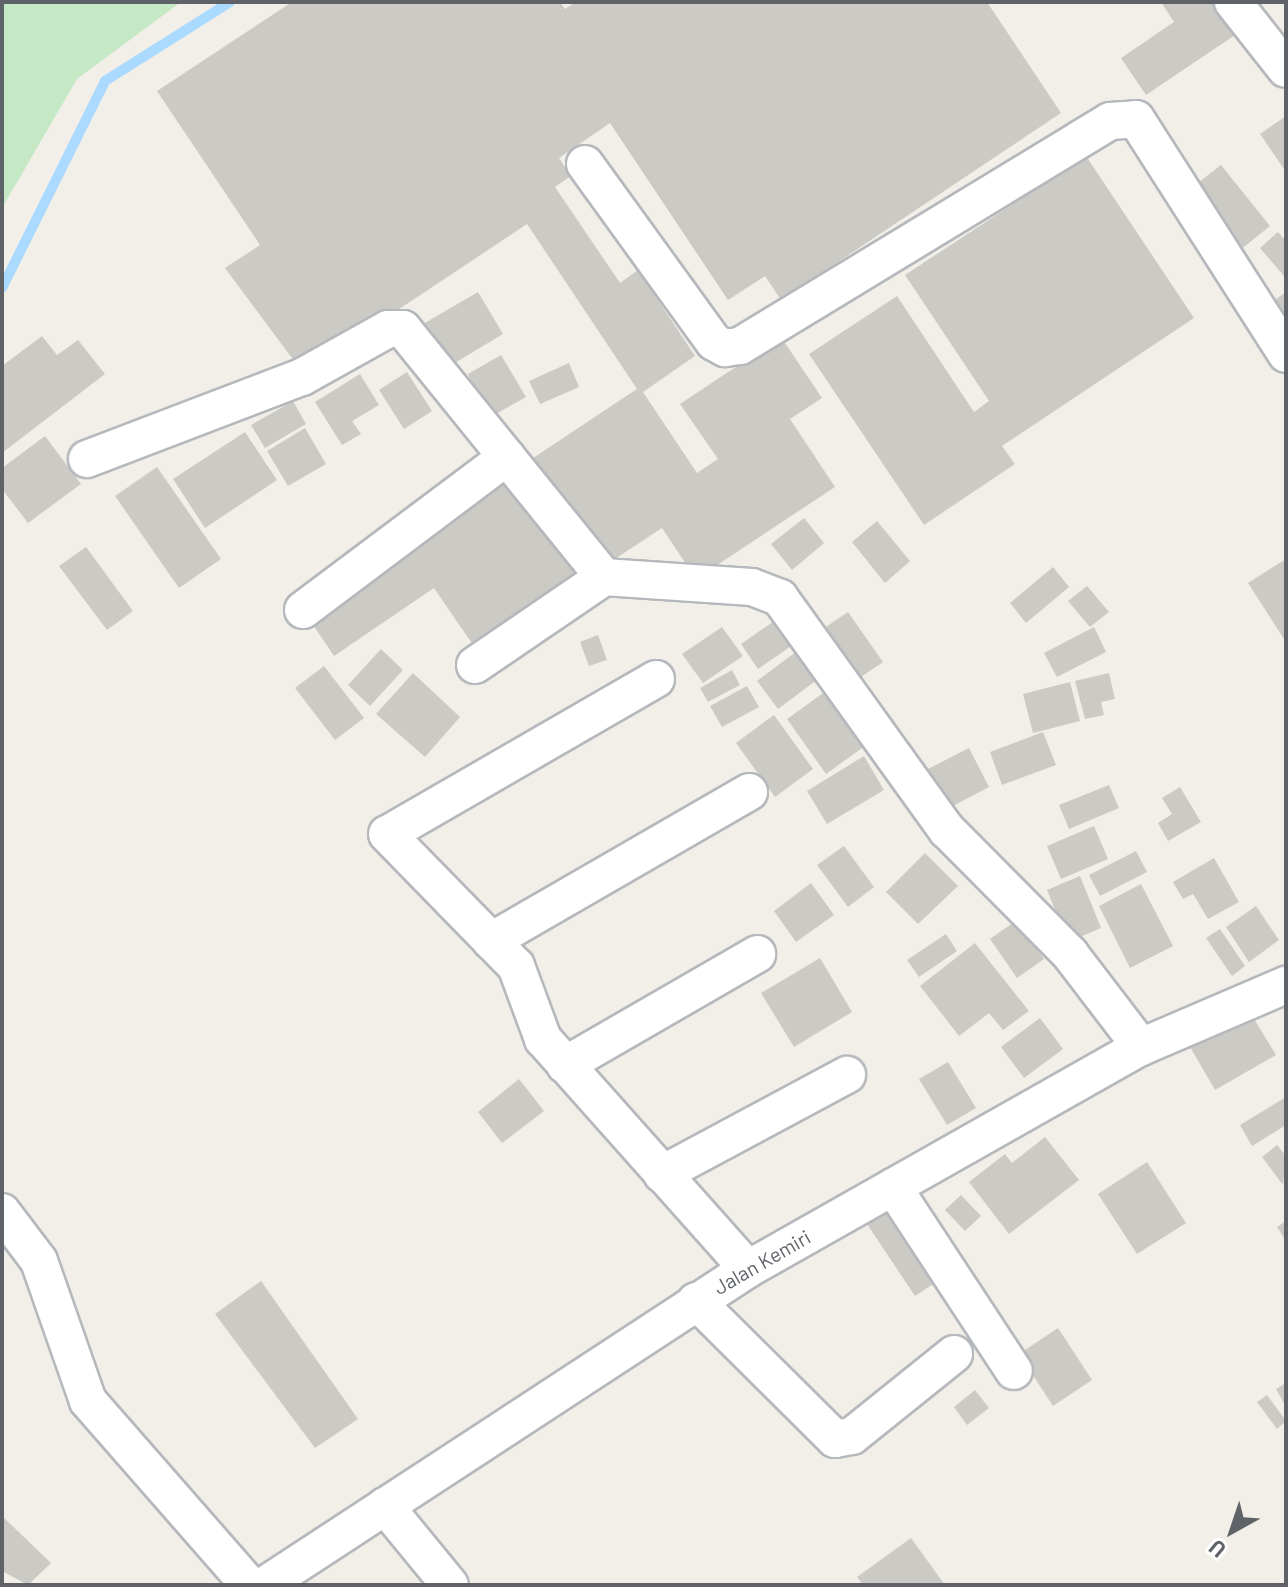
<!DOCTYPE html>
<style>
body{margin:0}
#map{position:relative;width:1288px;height:1587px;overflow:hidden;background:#f1efe8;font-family:Barlow,sans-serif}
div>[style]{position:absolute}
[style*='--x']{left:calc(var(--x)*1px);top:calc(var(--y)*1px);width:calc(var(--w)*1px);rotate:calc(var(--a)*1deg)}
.green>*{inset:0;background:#c5e8c5}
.stream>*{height:10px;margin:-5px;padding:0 5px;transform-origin:5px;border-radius:5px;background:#aadaff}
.building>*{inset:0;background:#cccac5}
.roads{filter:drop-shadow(2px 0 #b5b8bc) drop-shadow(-2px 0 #b5b8bc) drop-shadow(0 2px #b5b8bc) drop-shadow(0 -2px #b5b8bc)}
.minor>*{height:36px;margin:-18px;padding:0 18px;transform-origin:18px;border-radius:18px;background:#fff}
span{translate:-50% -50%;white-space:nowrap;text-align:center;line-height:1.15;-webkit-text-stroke:7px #fff;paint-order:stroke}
.street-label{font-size:20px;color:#5f6368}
.frame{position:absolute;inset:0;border:4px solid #5f6368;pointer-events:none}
.north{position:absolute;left:1192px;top:1491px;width:80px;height:80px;-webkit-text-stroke:6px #fff;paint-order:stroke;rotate:220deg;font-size:22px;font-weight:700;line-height:32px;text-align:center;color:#5f6368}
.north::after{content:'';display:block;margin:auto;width:28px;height:36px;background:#5f6368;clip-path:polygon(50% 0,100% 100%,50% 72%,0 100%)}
</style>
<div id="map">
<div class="green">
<i style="clip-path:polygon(2px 2px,181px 2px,77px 79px,2px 208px)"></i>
</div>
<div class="stream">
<i style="--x:2;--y:288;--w:231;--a:-63.5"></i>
<i style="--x:105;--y:81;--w:148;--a:-32.3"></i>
</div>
<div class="building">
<i style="clip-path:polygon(292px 2px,560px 2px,565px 9px,576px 2px,987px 2px,1061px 113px,781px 300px,765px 276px,728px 300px,610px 123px,559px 158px,571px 176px,555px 187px,620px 283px,638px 270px,695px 356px,643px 392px,697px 473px,718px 459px,680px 404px,781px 337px,822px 398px,790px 419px,835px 487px,696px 579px,662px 528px,601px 568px,530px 460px,637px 389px,527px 224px,303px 373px,225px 268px,260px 245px,157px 91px)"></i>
<i style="clip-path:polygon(1161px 2px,1212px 2px,1235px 35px,1146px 95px,1121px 58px,1174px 22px)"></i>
<i style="clip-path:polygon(1286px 116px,1286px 172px,1260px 134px)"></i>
<i style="clip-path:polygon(1086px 156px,1194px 318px,1002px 446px,1015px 464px,924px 525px,809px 354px,897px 296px,974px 412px,989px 401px,905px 275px)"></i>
<i style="clip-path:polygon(1221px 165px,1270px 226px,1239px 251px,1190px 189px)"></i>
<i style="clip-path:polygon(1278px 232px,1286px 241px,1284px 276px,1260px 248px)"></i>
<i style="clip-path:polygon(478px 292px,503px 334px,448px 367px,423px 324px)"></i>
<i style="clip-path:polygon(1286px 292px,1286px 321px,1272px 302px)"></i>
<i style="clip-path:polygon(42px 336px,57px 355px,78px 340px,105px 374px,2px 453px,2px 366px)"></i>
<i style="clip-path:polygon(501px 355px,526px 397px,485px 420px,468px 374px)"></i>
<i style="clip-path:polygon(569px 363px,579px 387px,540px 404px,529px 381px)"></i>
<i style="clip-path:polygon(407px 372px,432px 411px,404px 429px,379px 390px)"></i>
<i style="clip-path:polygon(360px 374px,379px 405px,352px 421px,361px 434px,342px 445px,315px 402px)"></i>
<i style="clip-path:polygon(293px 401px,306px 424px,265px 448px,251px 425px)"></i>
<i style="clip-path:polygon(305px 428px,326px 464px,288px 486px,267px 451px)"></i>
<i style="clip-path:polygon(245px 432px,277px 480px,205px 528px,173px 479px)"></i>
<i style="clip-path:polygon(45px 436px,81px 484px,28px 523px,2px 489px,2px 468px)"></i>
<i style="clip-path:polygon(157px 467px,221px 559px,179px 588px,115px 496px)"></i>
<i style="clip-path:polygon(513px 473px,581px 572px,473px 645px,434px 588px,334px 656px,305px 613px)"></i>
<i style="clip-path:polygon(804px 518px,824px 543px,792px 570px,771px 544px)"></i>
<i style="clip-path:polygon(877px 521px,910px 561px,885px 583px,852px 542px)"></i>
<i style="clip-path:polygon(86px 547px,133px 611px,107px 630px,59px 566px)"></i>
<i style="clip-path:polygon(1286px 559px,1286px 642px,1248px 583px)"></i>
<i style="clip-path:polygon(1053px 567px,1069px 587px,1026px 623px,1010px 603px)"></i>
<i style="clip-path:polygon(1087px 586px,1109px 612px,1090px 627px,1068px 601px)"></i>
<i style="clip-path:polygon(848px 612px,883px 662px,855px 681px,820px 631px)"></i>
<i style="clip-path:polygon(780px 617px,797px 642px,758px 669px,741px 644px)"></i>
<i style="clip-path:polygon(722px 627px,743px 656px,703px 683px,682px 654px)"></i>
<i style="clip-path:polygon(1094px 627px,1106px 652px,1057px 677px,1044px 653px)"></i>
<i style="clip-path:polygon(598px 635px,607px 660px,589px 666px,580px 642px)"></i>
<i style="clip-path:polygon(801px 648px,822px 676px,778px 709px,757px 681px)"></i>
<i style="clip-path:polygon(381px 649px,403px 670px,370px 706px,348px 685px)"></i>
<i style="clip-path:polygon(324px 666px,364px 718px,335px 740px,295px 688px)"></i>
<i style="clip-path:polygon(732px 670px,740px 685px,708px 702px,700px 688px)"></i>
<i style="clip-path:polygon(413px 673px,460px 717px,425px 757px,376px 714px)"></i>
<i style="clip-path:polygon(1109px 673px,1115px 699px,1101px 702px,1104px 715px,1085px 719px,1075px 681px)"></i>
<i style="clip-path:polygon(1070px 682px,1080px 721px,1033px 733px,1023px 694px)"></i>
<i style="clip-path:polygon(747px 686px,759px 707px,722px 727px,710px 706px)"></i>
<i style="clip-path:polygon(826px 691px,876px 738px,826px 774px,787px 719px)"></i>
<i style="clip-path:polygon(774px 715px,813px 769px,775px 797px,736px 743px)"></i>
<i style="clip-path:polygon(1043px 732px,1056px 765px,1002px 785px,990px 752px)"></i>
<i style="clip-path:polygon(969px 748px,989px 787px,947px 809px,926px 770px)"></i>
<i style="clip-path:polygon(864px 756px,884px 790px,827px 824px,807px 791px)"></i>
<i style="clip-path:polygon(1109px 785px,1119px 808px,1069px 829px,1059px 805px)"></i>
<i style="clip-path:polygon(1180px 787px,1201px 822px,1168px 841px,1158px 823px,1172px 814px,1162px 798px)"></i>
<i style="clip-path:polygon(1094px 826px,1108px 859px,1061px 879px,1047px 846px)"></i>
<i style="clip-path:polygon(844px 846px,874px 887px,848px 907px,817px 865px)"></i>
<i style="clip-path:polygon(1136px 851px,1147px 872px,1100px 896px,1089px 875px)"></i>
<i style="clip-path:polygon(925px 853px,958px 886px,918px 924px,886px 892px)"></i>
<i style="clip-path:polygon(1214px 858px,1239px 902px,1208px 919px,1193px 894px,1183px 899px,1173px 882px)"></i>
<i style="clip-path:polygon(1080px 876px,1101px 928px,1068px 942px,1047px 890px)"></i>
<i style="clip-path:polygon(811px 883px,834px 915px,796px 942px,774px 911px)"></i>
<i style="clip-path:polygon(1141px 884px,1173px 946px,1130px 968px,1099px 906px)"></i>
<i style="clip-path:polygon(1256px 906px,1279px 940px,1249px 962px,1226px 927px)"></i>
<i style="clip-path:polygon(1017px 920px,1044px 959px,1017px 978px,990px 939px)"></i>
<i style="clip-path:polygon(1220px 929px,1245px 966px,1232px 976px,1206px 938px)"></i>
<i style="clip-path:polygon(946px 934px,957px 951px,919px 977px,907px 960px)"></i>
<i style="clip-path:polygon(975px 943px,1029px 1011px,1003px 1030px,989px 1013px,959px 1036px,920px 986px)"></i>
<i style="clip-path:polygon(820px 958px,852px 1012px,794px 1047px,761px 993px)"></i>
<i style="clip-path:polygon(1250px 1012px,1276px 1055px,1215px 1090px,1190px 1047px)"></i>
<i style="clip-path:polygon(1040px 1018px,1063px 1049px,1024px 1078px,1001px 1047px)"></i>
<i style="clip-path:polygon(948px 1062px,976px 1108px,947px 1125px,919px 1079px)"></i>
<i style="clip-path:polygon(519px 1079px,544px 1111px,502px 1143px,478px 1112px)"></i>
<i style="clip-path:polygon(1286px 1097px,1286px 1125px,1252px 1146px,1240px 1125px)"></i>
<i style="clip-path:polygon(1045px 1137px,1079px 1180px,1009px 1234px,969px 1182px,1005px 1154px,1012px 1163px)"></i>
<i style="clip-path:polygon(1277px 1145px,1286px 1156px,1283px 1185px,1262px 1157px)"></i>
<i style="clip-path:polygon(1147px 1162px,1186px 1223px,1137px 1254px,1098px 1194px)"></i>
<i style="clip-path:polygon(961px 1195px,981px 1216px,965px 1231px,945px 1210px)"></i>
<i style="clip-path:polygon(896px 1204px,944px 1277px,915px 1296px,867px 1224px)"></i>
<i style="clip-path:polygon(1286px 1221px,1286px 1241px,1277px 1227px)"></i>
<i style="clip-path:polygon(261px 1281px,358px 1419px,315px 1448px,215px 1314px)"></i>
<i style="clip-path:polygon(1058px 1328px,1092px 1380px,1053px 1406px,1019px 1354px)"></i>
<i style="clip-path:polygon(1286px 1383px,1286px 1407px,1276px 1389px)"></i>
<i style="clip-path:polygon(975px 1390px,989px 1408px,967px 1425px,954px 1407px)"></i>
<i style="clip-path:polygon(1267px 1395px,1286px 1421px,1277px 1429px,1257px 1402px)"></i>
<i style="clip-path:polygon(2px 1516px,51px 1563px,28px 1585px,2px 1571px)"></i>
<i style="clip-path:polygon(911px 1538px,945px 1585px,863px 1585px,857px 1577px)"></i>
</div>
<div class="roads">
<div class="minor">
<i style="--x:1233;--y:2;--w:85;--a:51.7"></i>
<i style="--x:585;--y:164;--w:220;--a:54.1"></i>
<i style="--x:714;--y:342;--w:13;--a:29"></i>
<i style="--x:725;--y:348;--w:15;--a:-8"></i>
<i style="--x:740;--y:346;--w:433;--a:-31.3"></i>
<i style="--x:1110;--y:121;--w:26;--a:-4"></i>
<i style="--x:1136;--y:119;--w:279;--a:57.4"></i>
<i style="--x:87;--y:459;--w:230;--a:-20.9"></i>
<i style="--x:302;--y:377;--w:98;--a:-29.2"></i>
<i style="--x:388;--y:329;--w:15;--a:0"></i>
<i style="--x:403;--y:329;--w:319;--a:51"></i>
<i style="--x:604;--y:577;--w:148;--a:3.9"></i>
<i style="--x:752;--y:587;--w:30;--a:21"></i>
<i style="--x:780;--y:598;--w:286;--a:54.3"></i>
<i style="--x:947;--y:830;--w:175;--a:45.2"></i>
<i style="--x:1070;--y:954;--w:117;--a:52.6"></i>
<i style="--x:303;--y:610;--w:255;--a:-36.9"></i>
<i style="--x:475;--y:665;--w:156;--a:-34.3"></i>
<i style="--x:656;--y:679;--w:310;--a:150"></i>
<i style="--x:387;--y:834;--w:185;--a:45.7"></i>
<i style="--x:516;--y:966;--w:78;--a:69.7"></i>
<i style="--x:543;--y:1039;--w:308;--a:48.3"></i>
<i style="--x:491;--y:941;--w:298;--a:-30"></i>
<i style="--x:565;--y:1065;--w:222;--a:-30"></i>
<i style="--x:662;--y:1174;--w:210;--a:-28.2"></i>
<i style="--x:893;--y:1187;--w:220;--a:56.7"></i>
<i style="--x:2;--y:1212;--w:61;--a:52.9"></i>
<i style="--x:39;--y:1261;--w:148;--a:70.7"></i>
<i style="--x:88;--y:1401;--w:244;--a:48.8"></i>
<i style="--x:696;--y:1301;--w:196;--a:44.8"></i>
<i style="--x:835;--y:1439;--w:17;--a:-10"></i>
<i style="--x:852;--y:1436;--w:131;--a:-38.8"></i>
<i style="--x:385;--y:1506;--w:102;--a:50.6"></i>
<i style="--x:265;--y:1585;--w:577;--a:-33.19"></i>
<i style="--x:748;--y:1269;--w:451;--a:-29.5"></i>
<i style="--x:1141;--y:1047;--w:158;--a:-23.2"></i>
</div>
</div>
<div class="street-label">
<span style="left:762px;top:1262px;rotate:-30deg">Jalan Kemiri</span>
</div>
<div class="frame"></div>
<div class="north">U</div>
</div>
